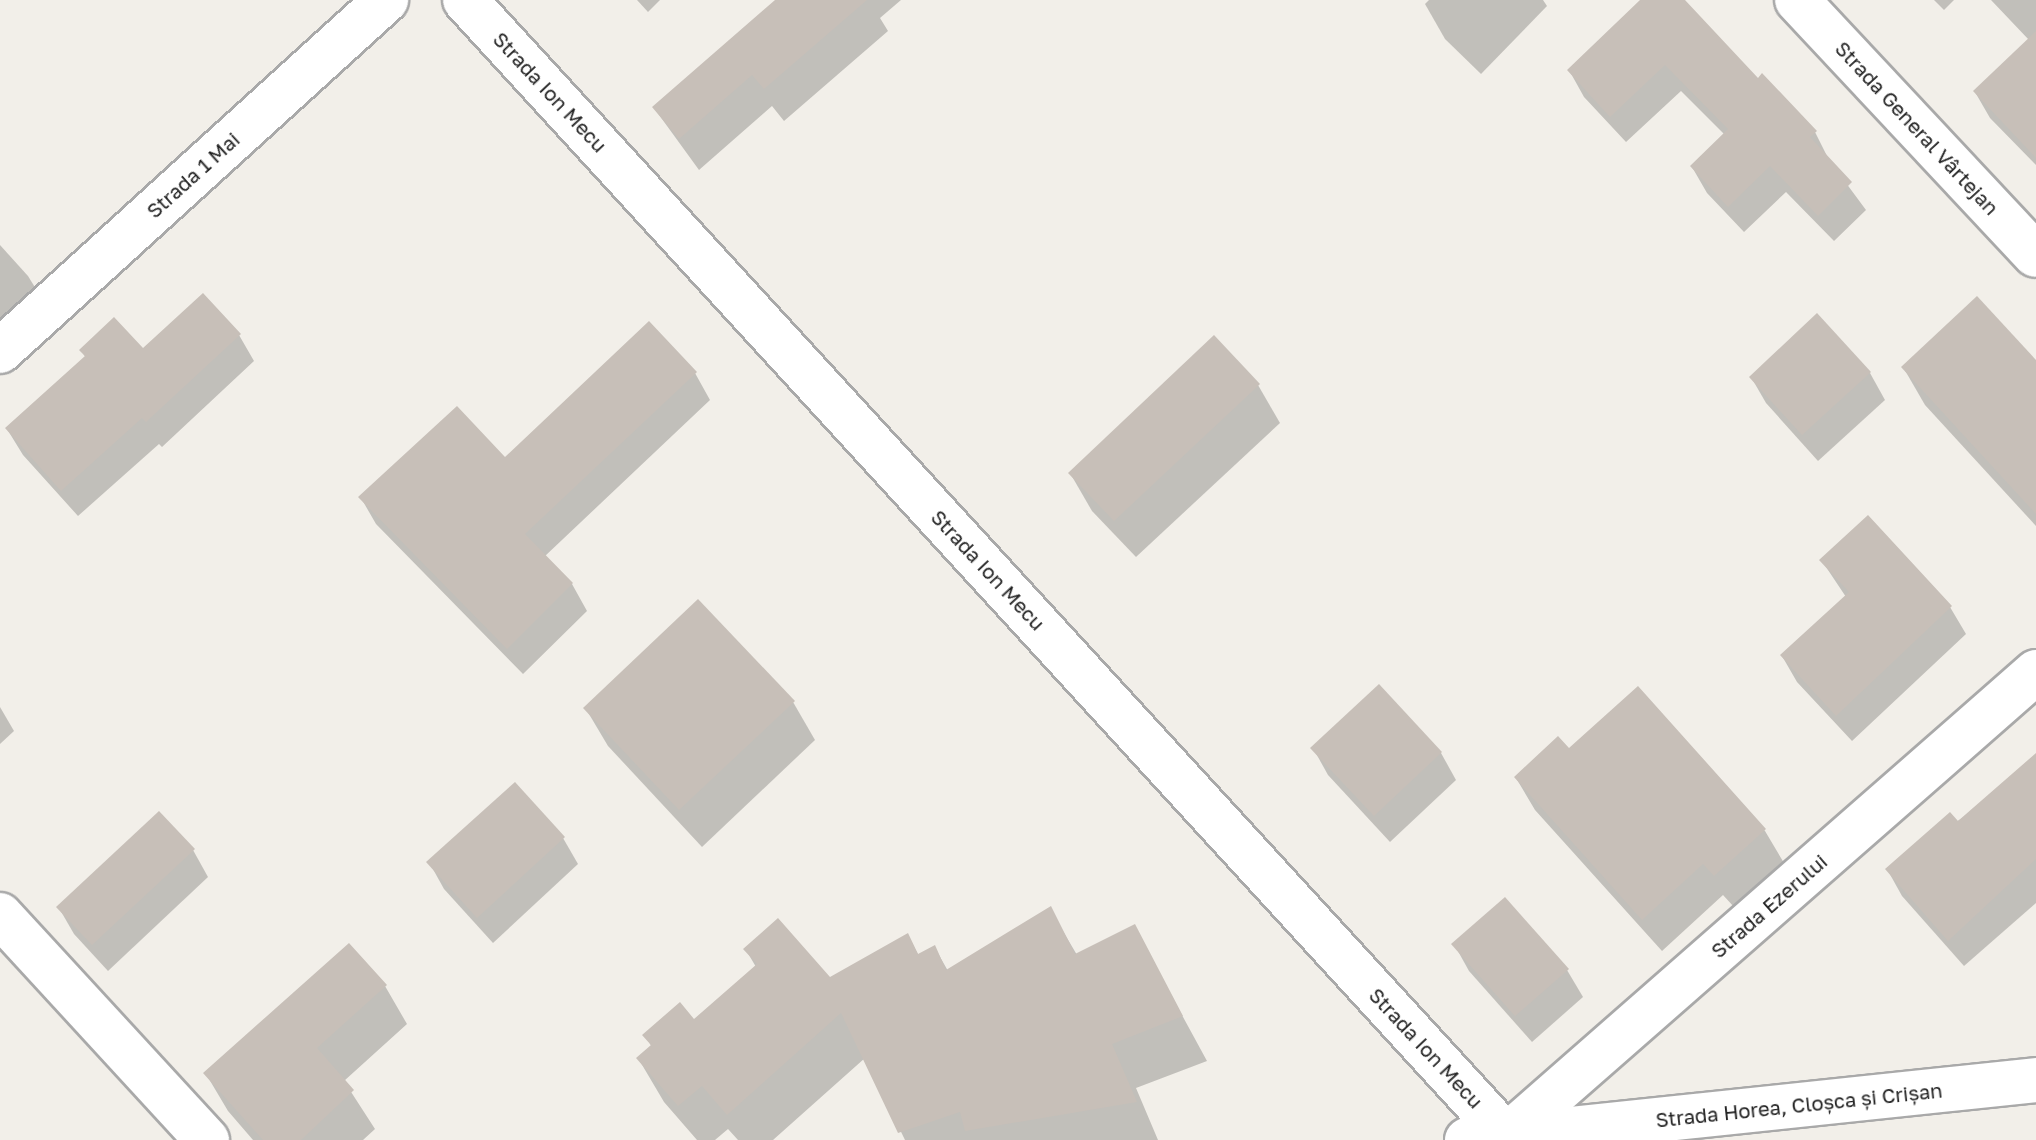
<!DOCTYPE html>
<meta charset="utf-8">
<style>
body{margin:0}
#map{position:relative;width:2036px;height:1140px;overflow:hidden;background:#f2efe9;font-family:"Golos Text",sans-serif}
div>[style]{position:absolute}
[style*='--x']{left:calc(var(--x)*1px);top:calc(var(--y)*1px);width:calc(var(--w)*1px);rotate:calc(var(--a)*1deg)}
.shadow>*{inset:0;background:#0003}
.building>*{inset:0;background:#c7bfb8}
.roads{filter:drop-shadow(2px 0 #a9a9a9) drop-shadow(-2px 0 #a9a9a9) drop-shadow(0 2px #a9a9a9) drop-shadow(0 -2px #a9a9a9)}
.minor>*{height:44px;margin:-22px;padding:0 22px;transform-origin:22px;border-radius:22px;background:#fff}
span{translate:-50% -50%;white-space:nowrap;text-align:center;line-height:1.15;-webkit-text-stroke:8px #fff;paint-order:stroke}
.street-label{font-size:20px;color:#222}
</style>
<div id="map">
<div class="shadow">
<i style="clip-path:polygon(637px 0,660px 0,648px 12px)"></i>
<i style="clip-path:polygon(778px 0,901px 0,880px 18px,888px 31px,784px 121px,772px 106px,699px 170px,654px 108px)"></i>
<i style="clip-path:polygon(1429px 0,1543px 0,1547px 6px,1481px 74px,1445px 39px,1425px 4px)"></i>
<i style="clip-path:polygon(1643px 0,1682px 0,1757px 80px,1815px 132px,1829px 160px,1866px 210px,1834px 241px,1786px 192px,1744px 232px,1707px 193px,1692px 167px,1725px 135px,1681px 91px,1626px 142px,1584px 97px,1569px 70px)"></i>
<i style="clip-path:polygon(1934px 0,1954px 0,1944px 10px)"></i>
<i style="clip-path:polygon(1991px 0,2036px 0,2036px 165px,1990px 118px,1975px 92px,2029px 40px)"></i>
<i style="clip-path:polygon(0 245px,28px 276px,44px 302px,0 343px)"></i>
<i style="clip-path:polygon(239px 335px,254px 361px,162px 447px,159px 444px,78px 516px,23px 455px,7px 429px,86px 358px,81px 350px,143px 351px)"></i>
<i style="clip-path:polygon(2036px 363px,2036px 526px,1925px 405px,1903px 367px)"></i>
<i style="clip-path:polygon(695px 373px,710px 400px,544px 557px,572px 584px,587px 611px,523px 674px,376px 524px,361px 498px,505px 459px)"></i>
<i style="clip-path:polygon(1870px 373px,1885px 400px,1818px 461px,1766px 403px,1751px 377px)"></i>
<i style="clip-path:polygon(1258px 385px,1280px 423px,1136px 557px,1092px 511px,1070px 473px)"></i>
<i style="clip-path:polygon(1822px 561px,1950px 607px,1966px 634px,1852px 741px,1797px 682px,1782px 656px,1846px 597px)"></i>
<i style="clip-path:polygon(1638px 689px,1765px 831px,1784px 863px,1734px 907px,1723px 895px,1662px 951px,1535px 810px,1516px 778px,1569px 751px)"></i>
<i style="clip-path:polygon(793px 702px,815px 740px,702px 847px,608px 746px,586px 709px)"></i>
<i style="clip-path:polygon(0 707px,14px 731px,0 744px)"></i>
<i style="clip-path:polygon(1313px 748px,1441px 753px,1456px 780px,1390px 842px,1328px 775px)"></i>
<i style="clip-path:polygon(2036px 768px,2036px 903px,1964px 966px,1902px 896px,1887px 869px)"></i>
<i style="clip-path:polygon(563px 838px,578px 864px,493px 943px,444px 889px,429px 862px)"></i>
<i style="clip-path:polygon(193px 850px,208px 877px,108px 971px,74px 934px,59px 908px)"></i>
<i style="clip-path:polygon(1050px 909px,1077px 955px,1134px 927px,1207px 1061px,1136px 1088px,1158px 1140px,905px 1140px,865px 1058px,773px 1140px,738px 1140px,728px 1129px,715px 1140px,697px 1140px,664px 1102px,638px 1058px,652px 1047px,645px 1036px,694px 1022px,756px 967px,746px 950px,830px 980px,908px 936px,919px 956px,935px 948px,948px 971px)"></i>
<i style="clip-path:polygon(1454px 944px,1567px 970px,1583px 997px,1532px 1042px,1469px 971px)"></i>
<i style="clip-path:polygon(385px 986px,407px 1024px,344px 1081px,375px 1129px,363px 1140px,253px 1140px,228px 1111px,206px 1074px)"></i>
</div>
<div class="building">
<i style="clip-path:polygon(775px 0,867px 0,764px 89px,752px 75px,679px 139px,652px 107px)"></i>
<i style="clip-path:polygon(1640px 0,1685px 0,1758px 78px,1762px 73px,1817px 131px,1810px 137px,1852px 182px,1818px 216px,1770px 166px,1728px 207px,1690px 166px,1728px 129px,1665px 65px,1610px 117px,1567px 70px)"></i>
<i style="clip-path:polygon(2036px 31px,2036px 158px,1973px 91px)"></i>
<i style="clip-path:polygon(203px 293px,241px 334px,146px 422px,142px 418px,61px 491px,5px 428px,85px 356px,79px 350px,114px 317px,143px 348px)"></i>
<i style="clip-path:polygon(1977px 296px,2036px 360px,2036px 514px,1901px 367px)"></i>
<i style="clip-path:polygon(1817px 313px,1871px 372px,1802px 435px,1749px 377px)"></i>
<i style="clip-path:polygon(649px 321px,697px 372px,525px 534px,573px 583px,507px 649px,358px 497px,457px 406px,505px 457px)"></i>
<i style="clip-path:polygon(1214px 335px,1260px 384px,1114px 521px,1068px 473px)"></i>
<i style="clip-path:polygon(1868px 515px,1952px 606px,1836px 716px,1780px 655px,1849px 592px,1819px 560px)"></i>
<i style="clip-path:polygon(698px 599px,795px 701px,679px 810px,583px 708px)"></i>
<i style="clip-path:polygon(1379px 684px,1442px 752px,1374px 816px,1310px 748px)"></i>
<i style="clip-path:polygon(1638px 686px,1766px 829px,1714px 876px,1703px 864px,1642px 920px,1514px 777px,1558px 736px,1569px 748px)"></i>
<i style="clip-path:polygon(2036px 753px,2036px 859px,1948px 941px,1885px 869px,1950px 812px,1958px 821px)"></i>
<i style="clip-path:polygon(515px 782px,565px 837px,477px 918px,426px 862px)"></i>
<i style="clip-path:polygon(159px 811px,195px 849px,92px 945px,56px 907px)"></i>
<i style="clip-path:polygon(1505px 897px,1569px 969px,1515px 1016px,1451px 944px)"></i>
<i style="clip-path:polygon(1051px 906px,1075px 954px,1135px 924px,1183px 1016px,1112px 1044px,1137px 1102px,965px 1131px,960px 1112px,898px 1133px,841px 1013px,727px 1115px,702px 1086px,678px 1106px,636px 1058px,651px 1045px,642px 1035px,680px 1002px,694px 1019px,757px 964px,743px 949px,778px 918px,830px 977px,908px 933px,918px 954px,935px 945px,946px 970px)"></i>
<i style="clip-path:polygon(349px 943px,387px 985px,317px 1048px,354px 1090px,301px 1140px,263px 1140px,203px 1073px)"></i>
</div>
<div class="roads">
<div class="minor">
<i style="--x:465;--y:0;--w:1546;--a:47.49"></i>
<i style="--x:1797;--y:0;--w:349;--a:46.9"></i>
<i style="--x:0;--y:351;--w:522;--a:-42.28"></i>
<i style="--x:0;--y:915;--w:306;--a:47.4"></i>
<i style="--x:1467;--y:1140;--w:572;--a:-6.02"></i>
<i style="--x:1502;--y:1140;--w:710;--a:-41.23"></i>
</div>
</div>
<div class="street-label">
<span style="left:550px;top:92px;rotate:47deg">Strada Ion Mecu</span>
<span style="left:1917px;top:128px;rotate:47deg">Strada General Vârtejan</span>
<span style="left:193px;top:175px;rotate:-42deg">Strada 1 Mai</span>
<span style="left:988px;top:570px;rotate:47deg">Strada Ion Mecu</span>
<span style="left:1769px;top:906px;rotate:-41deg">Strada Ezerului</span>
<span style="left:1426px;top:1048px;rotate:47deg">Strada Ion Mecu</span>
<span style="left:1799px;top:1105px;rotate:-6deg">Strada Horea, Cloșca și Crișan</span>
</div>
</div>
